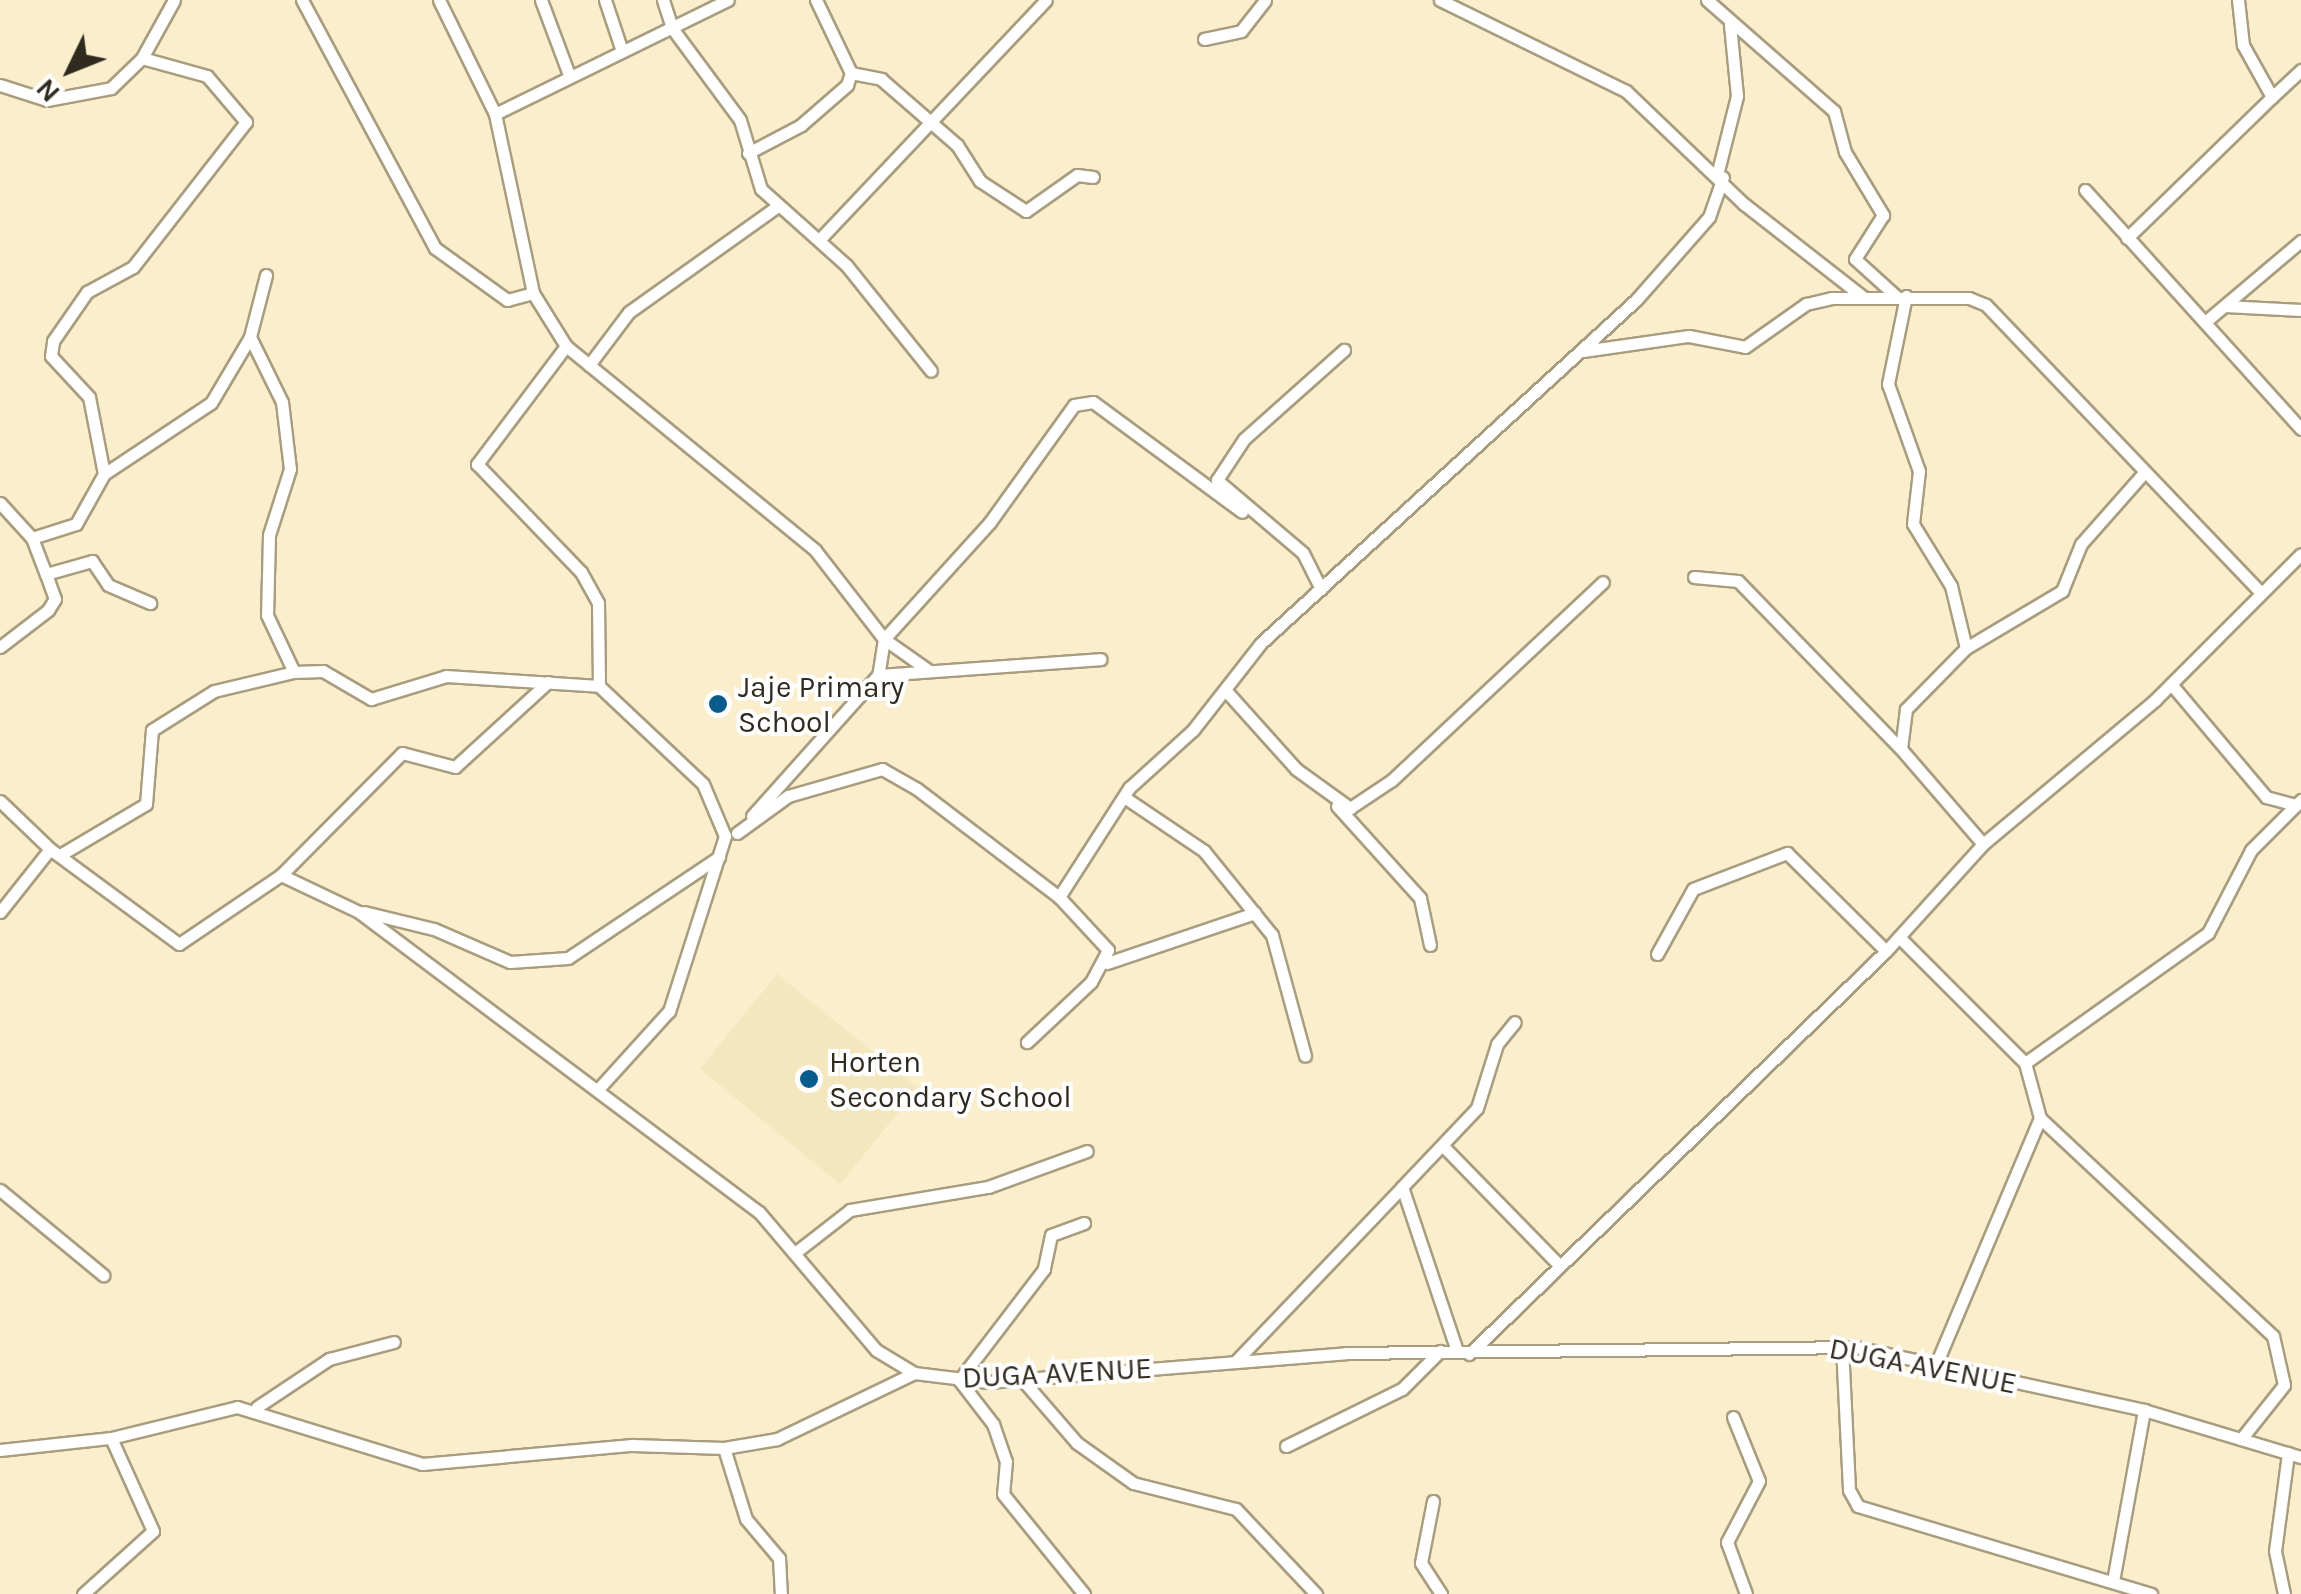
<!DOCTYPE html>
<style>
body{margin:0}
#map{position:relative;width:2301px;height:1594px;overflow:hidden;background:#faeecd;font-family:Karla,sans-serif}
div>[style]{position:absolute}
[style*='--x']{left:calc(var(--x)*1px);top:calc(var(--y)*1px);width:calc(var(--w)*1px);rotate:calc(var(--a)*1deg)}
.built>*{inset:0;background:#f4e6bd}
.roads{filter:drop-shadow(2px 0 #a89d7e) drop-shadow(-2px 0 #a89d7e) drop-shadow(0 2px #a89d7e) drop-shadow(0 -2px #a89d7e)}
.minor>*{height:11px;margin:-5.5px;padding:0 5.5px;transform-origin:5.5px;border-radius:5.5px;background:#fff}
.dots>*{width:28px;height:28px;translate:-50% -50%;box-sizing:border-box;border:5px solid #fff;border-radius:50%}
span{translate:-50% -50%;white-space:nowrap;text-align:center;line-height:1.15;-webkit-text-stroke:8px #fff;paint-order:stroke}
.poi-label{font-size:30px;color:#302b1f}
.left{translate:0 -50%;text-align:left}
.street-label{font-size:30px;color:#302b1f}
.north{position:absolute;left:20px;top:20px;width:100px;height:100px;-webkit-text-stroke:8px #fff;paint-order:stroke;rotate:227deg;font-size:28px;font-weight:700;line-height:40px;text-align:center;color:#302b1f}
.north::after{content:'';display:block;margin:auto;width:35px;height:45px;background:#302b1f;clip-path:polygon(50% 0,100% 100%,50% 72%,0 100%)}
</style>
<div id="map">
<div class="built">
<i style="clip-path:polygon(777px 974px,918px 1088px,840px 1184px,700px 1069px)"></i>
</div>
<div class="roads">
<div class="minor">
<i style="--x:302;--y:0;--w:281;--a:61.8"></i>
<i style="--x:435;--y:248;--w:89;--a:35.8"></i>
<i style="--x:507;--y:300;--w:27;--a:-15"></i>
<i style="--x:439;--y:0;--w:127;--a:63.8"></i>
<i style="--x:495;--y:114;--w:183;--a:78"></i>
<i style="--x:533;--y:293;--w:62;--a:58.1"></i>
<i style="--x:566;--y:346;--w:148;--a:127"></i>
<i style="--x:477;--y:464;--w:150;--a:46.1"></i>
<i style="--x:581;--y:572;--w:35;--a:61"></i>
<i style="--x:598;--y:603;--w:83;--a:89.3"></i>
<i style="--x:541;--y:0;--w:80;--a:69.5"></i>
<i style="--x:605;--y:0;--w:54;--a:71.6"></i>
<i style="--x:663;--y:0;--w:29;--a:72"></i>
<i style="--x:672;--y:28;--w:114;--a:53.5"></i>
<i style="--x:740;--y:120;--w:72;--a:73.1"></i>
<i style="--x:761;--y:189;--w:115;--a:41.8"></i>
<i style="--x:847;--y:266;--w:134;--a:51.3"></i>
<i style="--x:1440;--y:0;--w:207;--a:26.1"></i>
<i style="--x:1626;--y:91;--w:163;--a:43.8"></i>
<i style="--x:1744;--y:204;--w:151;--a:38"></i>
<i style="--x:1707;--y:0;--w:169;--a:41.2"></i>
<i style="--x:1834;--y:111;--w:42;--a:75"></i>
<i style="--x:1845;--y:152;--w:74;--a:58.9"></i>
<i style="--x:1883;--y:215;--w:52;--a:122.5"></i>
<i style="--x:1855;--y:259;--w:57;--a:42.1"></i>
<i style="--x:1204;--y:39;--w:38;--a:-12"></i>
<i style="--x:1241;--y:31;--w:39;--a:-52"></i>
<i style="--x:851;--y:73;--w:31;--a:11"></i>
<i style="--x:881;--y:79;--w:101;--a:41"></i>
<i style="--x:957;--y:145;--w:43;--a:57.4"></i>
<i style="--x:980;--y:181;--w:55;--a:33.1"></i>
<i style="--x:1026;--y:211;--w:62;--a:-35.2"></i>
<i style="--x:1077;--y:175;--w:16;--a:7"></i>
<i style="--x:0;--y:85;--w:49;--a:17.7"></i>
<i style="--x:47;--y:100;--w:65;--a:-10.6"></i>
<i style="--x:111;--y:88;--w:43;--a:-44.1"></i>
<i style="--x:142;--y:58;--w:66;--a:-61.1"></i>
<i style="--x:2272;--y:97;--w:40;--a:-43"></i>
<i style="--x:495;--y:114;--w:259;--a:-26.1"></i>
<i style="--x:748;--y:153;--w:60;--a:-27.8"></i>
<i style="--x:801;--y:125;--w:61;--a:-41"></i>
<i style="--x:847;--y:85;--w:13;--a:-72"></i>
<i style="--x:851;--y:73;--w:81;--a:-115.6"></i>
<i style="--x:1718;--y:171;--w:77;--a:-75.8"></i>
<i style="--x:1737;--y:96;--w:72;--a:-95.6"></i>
<i style="--x:2085;--y:190;--w:322;--a:47.9"></i>
<i style="--x:2127;--y:238;--w:202;--a:-44.2"></i>
<i style="--x:2272;--y:97;--w:60;--a:-119.1"></i>
<i style="--x:2243;--y:45;--w:45;--a:-96.3"></i>
<i style="--x:819;--y:240;--w:330;--a:-46.6"></i>
<i style="--x:266;--y:275;--w:64;--a:104.5"></i>
<i style="--x:250;--y:337;--w:72;--a:63.8"></i>
<i style="--x:282;--y:402;--w:67;--a:83.2"></i>
<i style="--x:290;--y:469;--w:69;--a:107.7"></i>
<i style="--x:269;--y:535;--w:80;--a:91.4"></i>
<i style="--x:267;--y:615;--w:63;--a:64.7"></i>
<i style="--x:1906;--y:296;--w:90;--a:101.6"></i>
<i style="--x:1888;--y:384;--w:92;--a:70.4"></i>
<i style="--x:1919;--y:471;--w:53;--a:96.5"></i>
<i style="--x:1913;--y:524;--w:73;--a:58.5"></i>
<i style="--x:1951;--y:586;--w:64;--a:76.4"></i>
<i style="--x:1966;--y:648;--w:86;--a:134.5"></i>
<i style="--x:1906;--y:709;--w:40;--a:97.1"></i>
<i style="--x:1901;--y:749;--w:125;--a:49.2"></i>
<i style="--x:2225;--y:306;--w:76;--a:3"></i>
<i style="--x:2205;--y:322;--w:126;--a:-40.2"></i>
<i style="--x:566;--y:346;--w:322;--a:39.3"></i>
<i style="--x:815;--y:550;--w:113;--a:52.2"></i>
<i style="--x:884;--y:639;--w:36;--a:99"></i>
<i style="--x:1583;--y:351;--w:107;--a:-8.1"></i>
<i style="--x:1689;--y:336;--w:57;--a:11.1"></i>
<i style="--x:1745;--y:347;--w:75;--a:-35.2"></i>
<i style="--x:1806;--y:304;--w:26;--a:-13"></i>
<i style="--x:1831;--y:298;--w:138;--a:0"></i>
<i style="--x:1969;--y:298;--w:18;--a:22"></i>
<i style="--x:1986;--y:305;--w:397;--a:46.3"></i>
<i style="--x:589;--y:365;--w:66;--a:-53"></i>
<i style="--x:629;--y:312;--w:184;--a:-35.5"></i>
<i style="--x:104;--y:474;--w:128;--a:-33.6"></i>
<i style="--x:211;--y:403;--w:77;--a:-59.4"></i>
<i style="--x:0;--y:503;--w:47;--a:47.6"></i>
<i style="--x:32;--y:538;--w:39;--a:69"></i>
<i style="--x:32;--y:538;--w:46;--a:-17.7"></i>
<i style="--x:76;--y:524;--w:57;--a:-60.8"></i>
<i style="--x:104;--y:474;--w:78;--a:-101"></i>
<i style="--x:89;--y:397;--w:56;--a:-132.8"></i>
<i style="--x:51;--y:356;--w:15;--a:-82"></i>
<i style="--x:53;--y:341;--w:60;--a:-55.2"></i>
<i style="--x:87;--y:292;--w:52;--a:-28.5"></i>
<i style="--x:133;--y:267;--w:184;--a:-52.1"></i>
<i style="--x:246;--y:122;--w:60;--a:-130.3"></i>
<i style="--x:207;--y:76;--w:67;--a:-164.5"></i>
<i style="--x:1694;--y:577;--w:44;--a:5.2"></i>
<i style="--x:1738;--y:581;--w:234;--a:45.9"></i>
<i style="--x:1321;--y:589;--w:40;--a:-116.6"></i>
<i style="--x:1303;--y:553;--w:113;--a:-139.7"></i>
<i style="--x:1217;--y:480;--w:49;--a:-56.6"></i>
<i style="--x:1244;--y:439;--w:134;--a:-41.7"></i>
<i style="--x:0;--y:647;--w:61;--a:-37.6"></i>
<i style="--x:48;--y:610;--w:13;--a:-58"></i>
<i style="--x:55;--y:599;--w:27;--a:-110"></i>
<i style="--x:46;--y:574;--w:48;--a:-15.8"></i>
<i style="--x:92;--y:561;--w:29;--a:56"></i>
<i style="--x:108;--y:585;--w:46;--a:23.2"></i>
<i style="--x:1966;--y:648;--w:112;--a:-30.7"></i>
<i style="--x:2062;--y:591;--w:51;--a:-68"></i>
<i style="--x:2081;--y:544;--w:94;--a:-48.5"></i>
<i style="--x:928;--y:670;--w:54;--a:-144.8"></i>
<i style="--x:884;--y:639;--w:158;--a:-47.8"></i>
<i style="--x:990;--y:522;--w:144;--a:-54.3"></i>
<i style="--x:1074;--y:405;--w:19;--a:-9"></i>
<i style="--x:1093;--y:402;--w:185;--a:36.4"></i>
<i style="--x:2171;--y:684;--w:148;--a:49.9"></i>
<i style="--x:2266;--y:797;--w:31;--a:15"></i>
<i style="--x:1227;--y:692;--w:103;--a:48.1"></i>
<i style="--x:1296;--y:769;--w:67;--a:35.8"></i>
<i style="--x:1350;--y:808;--w:50;--a:-33.7"></i>
<i style="--x:1392;--y:780;--w:289;--a:-43.2"></i>
<i style="--x:1127;--y:799;--w:93;--a:34"></i>
<i style="--x:1204;--y:851;--w:108;--a:51"></i>
<i style="--x:1272;--y:935;--w:125;--a:74.7"></i>
<i style="--x:0;--y:801;--w:69;--a:43.8"></i>
<i style="--x:1337;--y:806;--w:124;--a:47.9"></i>
<i style="--x:1420;--y:898;--w:48;--a:78"></i>
<i style="--x:752;--y:816;--w:189;--a:-48.2"></i>
<i style="--x:878;--y:675;--w:223;--a:-4.1"></i>
<i style="--x:737;--y:833;--w:63;--a:-36"></i>
<i style="--x:788;--y:796;--w:98;--a:-16"></i>
<i style="--x:882;--y:769;--w:40;--a:29.7"></i>
<i style="--x:917;--y:789;--w:178;--a:37.3"></i>
<i style="--x:1059;--y:897;--w:72;--a:47.2"></i>
<i style="--x:1108;--y:950;--w:36;--a:118"></i>
<i style="--x:1091;--y:982;--w:88;--a:136.8"></i>
<i style="--x:60;--y:855;--w:100;--a:-30.7"></i>
<i style="--x:146;--y:804;--w:74;--a:-85.4"></i>
<i style="--x:152;--y:730;--w:73;--a:-32.2"></i>
<i style="--x:214;--y:691;--w:82;--a:-13.4"></i>
<i style="--x:294;--y:672;--w:29;--a:-2"></i>
<i style="--x:323;--y:671;--w:56;--a:30.3"></i>
<i style="--x:371;--y:699;--w:78;--a:-17"></i>
<i style="--x:446;--y:676;--w:153;--a:3.7"></i>
<i style="--x:599;--y:686;--w:143;--a:43.3"></i>
<i style="--x:703;--y:784;--w:56;--a:67.1"></i>
<i style="--x:725;--y:836;--w:184;--a:107.7"></i>
<i style="--x:669;--y:1011;--w:101;--a:132.2"></i>
<i style="--x:281;--y:875;--w:172;--a:-45.2"></i>
<i style="--x:402;--y:753;--w:55;--a:14.8"></i>
<i style="--x:455;--y:767;--w:126;--a:-42.4"></i>
<i style="--x:1059;--y:897;--w:130;--a:-57.3"></i>
<i style="--x:1129;--y:788;--w:86;--a:-42.2"></i>
<i style="--x:1193;--y:730;--w:110;--a:-52"></i>
<i style="--x:1261;--y:643;--w:508;--a:-42.45"></i>
<i style="--x:1636;--y:300;--w:111;--a:-48.7"></i>
<i style="--x:1709;--y:217;--w:42;--a:-70.7"></i>
<i style="--x:0;--y:912;--w:80;--a:-51.6"></i>
<i style="--x:50;--y:849;--w:160;--a:36.4"></i>
<i style="--x:179;--y:944;--w:123;--a:-34.1"></i>
<i style="--x:281;--y:875;--w:86;--a:25.4"></i>
<i style="--x:359;--y:912;--w:500;--a:36.9"></i>
<i style="--x:759;--y:1212;--w:181;--a:49.7"></i>
<i style="--x:876;--y:1350;--w:44;--a:31.2"></i>
<i style="--x:914;--y:1373;--w:75;--a:6.9"></i>
<i style="--x:988;--y:1382;--w:359;--a:-4.6"></i>
<i style="--x:1346;--y:1353;--w:510;--a:-0.67"></i>
<i style="--x:1856;--y:1347;--w:295;--a:12.3"></i>
<i style="--x:2144;--y:1410;--w:164;--a:16.7"></i>
<i style="--x:364;--y:912;--w:72;--a:13.7"></i>
<i style="--x:434;--y:929;--w:83;--a:23.5"></i>
<i style="--x:510;--y:962;--w:58;--a:-3.9"></i>
<i style="--x:568;--y:958;--w:182;--a:-33.8"></i>
<i style="--x:1899;--y:937;--w:178;--a:45"></i>
<i style="--x:2025;--y:1063;--w:57;--a:74.7"></i>
<i style="--x:2040;--y:1118;--w:269;--a:112.9"></i>
<i style="--x:1657;--y:954;--w:74;--a:-61"></i>
<i style="--x:1693;--y:889;--w:101;--a:-21"></i>
<i style="--x:1787;--y:853;--w:139;--a:44.7"></i>
<i style="--x:1107;--y:963;--w:156;--a:-18.7"></i>
<i style="--x:2025;--y:1063;--w:224;--a:-35.4"></i>
<i style="--x:2208;--y:933;--w:93;--a:-62.6"></i>
<i style="--x:2251;--y:850;--w:71;--a:-45"></i>
<i style="--x:2040;--y:1118;--w:319;--a:43.1"></i>
<i style="--x:2273;--y:1336;--w:50;--a:77.3"></i>
<i style="--x:2284;--y:1385;--w:69;--a:128.5"></i>
<i style="--x:1443;--y:1146;--w:166;--a:45.7"></i>
<i style="--x:0;--y:1190;--w:134;--a:39.5"></i>
<i style="--x:1084;--y:1223;--w:35;--a:160"></i>
<i style="--x:1051;--y:1235;--w:35;--a:102"></i>
<i style="--x:1044;--y:1269;--w:140;--a:127.4"></i>
<i style="--x:959;--y:1380;--w:56;--a:52.3"></i>
<i style="--x:993;--y:1424;--w:39;--a:71"></i>
<i style="--x:1006;--y:1461;--w:33;--a:95"></i>
<i style="--x:1003;--y:1494;--w:129;--a:51"></i>
<i style="--x:796;--y:1252;--w:68;--a:-37.9"></i>
<i style="--x:850;--y:1210;--w:140;--a:-9.5"></i>
<i style="--x:988;--y:1187;--w:105;--a:-20"></i>
<i style="--x:1842;--y:1346;--w:144;--a:87.2"></i>
<i style="--x:1849;--y:1490;--w:18;--a:61"></i>
<i style="--x:1858;--y:1506;--w:306;--a:16.7"></i>
<i style="--x:1457;--y:1351;--w:173;--a:-108.5"></i>
<i style="--x:1402;--y:1187;--w:109;--a:-46.5"></i>
<i style="--x:1477;--y:1108;--w:67;--a:-72.6"></i>
<i style="--x:1497;--y:1044;--w:28;--a:-51"></i>
<i style="--x:1469;--y:1354;--w:580;--a:-44.02"></i>
<i style="--x:1886;--y:951;--w:144;--a:-47.8"></i>
<i style="--x:1983;--y:844;--w:224;--a:-39.9"></i>
<i style="--x:2155;--y:700;--w:206;--a:-45"></i>
<i style="--x:1235;--y:1362;--w:242;--a:-46.3"></i>
<i style="--x:1020;--y:1377;--w:87;--a:49.2"></i>
<i style="--x:1077;--y:1443;--w:69;--a:35.5"></i>
<i style="--x:1133;--y:1483;--w:106;--a:14.2"></i>
<i style="--x:1236;--y:1509;--w:117;--a:46.7"></i>
<i style="--x:257;--y:1407;--w:87;--a:-33.7"></i>
<i style="--x:329;--y:1359;--w:67;--a:-14.7"></i>
<i style="--x:1733;--y:1417;--w:69;--a:67.9"></i>
<i style="--x:1759;--y:1481;--w:69;--a:117.7"></i>
<i style="--x:1727;--y:1542;--w:55;--a:69.9"></i>
<i style="--x:1286;--y:1446;--w:129;--a:-26.2"></i>
<i style="--x:1402;--y:1389;--w:54;--a:-45"></i>
<i style="--x:724;--y:1448;--w:74;--a:72.8"></i>
<i style="--x:746;--y:1519;--w:51;--a:49.8"></i>
<i style="--x:779;--y:1558;--w:36;--a:87"></i>
<i style="--x:0;--y:1450;--w:112;--a:-6.2"></i>
<i style="--x:111;--y:1438;--w:130;--a:-13.8"></i>
<i style="--x:237;--y:1407;--w:194;--a:17.1"></i>
<i style="--x:422;--y:1464;--w:211;--a:-5.2"></i>
<i style="--x:632;--y:1445;--w:92;--a:1.9"></i>
<i style="--x:724;--y:1448;--w:54;--a:-9.6"></i>
<i style="--x:777;--y:1439;--w:152;--a:-25.7"></i>
<i style="--x:1433;--y:1501;--w:63;--a:101"></i>
<i style="--x:1421;--y:1563;--w:37;--a:57"></i>
<i style="--x:2113;--y:1581;--w:174;--a:-79.7"></i>
<i style="--x:83;--y:1594;--w:94;--a:-42"></i>
<i style="--x:153;--y:1531;--w:102;--a:-114.3"></i>
<i style="--x:2284;--y:1594;--w:44;--a:-101.8"></i>
<i style="--x:2275;--y:1551;--w:99;--a:-82.4"></i>
</div>
</div>
<div class="dots">
<i style="left:718px;top:704px;background:#095a8d"></i>
<i style="left:809px;top:1079px;background:#095a8d"></i>
</div>
<div class="poi-label">
<span class="left" style="left:738px;top:704px">Jaje Primary<br>School</span>
<span class="left" style="left:829px;top:1079px">Horten<br>Secondary School</span>
</div>
<div class="street-label">
<span style="left:1923px;top:1366px;rotate:11deg">DUGA AVENUE</span>
<span style="left:1057px;top:1373px;rotate:-3deg">DUGA AVENUE</span>
</div>
<div class="north">N</div>
</div>
